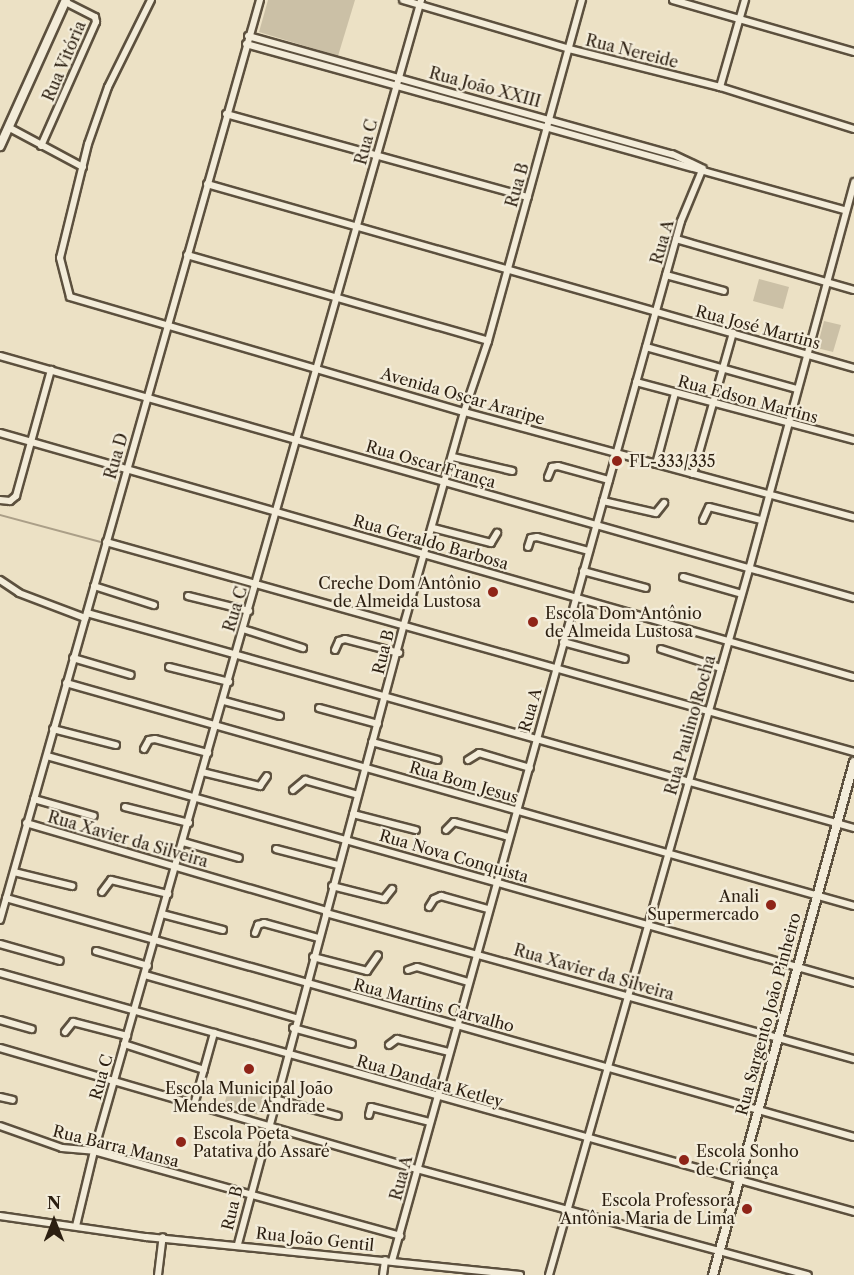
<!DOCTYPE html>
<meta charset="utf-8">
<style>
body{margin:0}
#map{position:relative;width:854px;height:1275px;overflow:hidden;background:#ece1c5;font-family:"Libre Caslon Text",serif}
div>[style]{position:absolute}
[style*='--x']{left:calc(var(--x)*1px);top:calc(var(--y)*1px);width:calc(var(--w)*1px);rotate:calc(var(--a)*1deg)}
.green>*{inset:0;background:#cbc0a6}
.stream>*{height:1.5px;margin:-0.75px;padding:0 0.75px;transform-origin:0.75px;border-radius:0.75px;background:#ab9f88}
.roads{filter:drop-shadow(2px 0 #5c503e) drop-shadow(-2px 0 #5c503e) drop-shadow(0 2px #5c503e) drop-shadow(0 -2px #5c503e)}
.street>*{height:6px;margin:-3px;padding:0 3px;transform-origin:3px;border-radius:3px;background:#f3ecd9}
.secondary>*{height:8px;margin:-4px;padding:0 4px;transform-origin:4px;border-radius:4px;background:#f3ecd9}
.dots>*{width:16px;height:16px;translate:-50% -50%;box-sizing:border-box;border:3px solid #f3ecd9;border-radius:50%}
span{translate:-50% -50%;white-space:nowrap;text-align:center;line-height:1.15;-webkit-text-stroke:4.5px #f3ecd9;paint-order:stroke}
.street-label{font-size:16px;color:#2c1f11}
.poi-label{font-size:16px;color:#2c1f11}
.left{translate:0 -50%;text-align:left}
.right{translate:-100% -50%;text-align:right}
.north{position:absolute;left:24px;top:1191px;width:60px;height:60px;-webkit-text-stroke:4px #f3ecd9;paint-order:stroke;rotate:0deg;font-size:16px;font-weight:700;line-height:24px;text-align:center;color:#2c1f11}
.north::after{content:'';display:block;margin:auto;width:21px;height:27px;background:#2c1f11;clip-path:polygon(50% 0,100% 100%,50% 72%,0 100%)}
</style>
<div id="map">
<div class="green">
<i style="clip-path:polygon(268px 0,355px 0,338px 56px,259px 32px)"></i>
<i style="clip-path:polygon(759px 279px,789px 287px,783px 309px,753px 301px)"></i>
<i style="clip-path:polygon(824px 321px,841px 325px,833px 352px,817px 348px)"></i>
<i style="clip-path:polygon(230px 1082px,264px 1091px,258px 1115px,224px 1106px)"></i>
</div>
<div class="stream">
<i style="--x:0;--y:515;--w:105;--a:15"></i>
</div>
<div class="roads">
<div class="street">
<i style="--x:151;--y:0;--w:97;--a:116.3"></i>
<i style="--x:108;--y:87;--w:60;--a:109.3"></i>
<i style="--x:88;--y:144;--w:117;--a:103.8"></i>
<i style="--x:60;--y:258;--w:40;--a:75.6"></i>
<i style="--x:70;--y:297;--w:410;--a:16.3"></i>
<i style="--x:464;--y:412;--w:404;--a:15.1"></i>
<i style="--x:403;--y:0;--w:173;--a:16.4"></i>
<i style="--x:569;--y:49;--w:156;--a:14.1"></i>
<i style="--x:720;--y:87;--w:140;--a:17.4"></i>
<i style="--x:673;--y:0;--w:188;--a:16"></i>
<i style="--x:248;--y:36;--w:440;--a:15.6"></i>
<i style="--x:672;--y:154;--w:31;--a:25"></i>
<i style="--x:246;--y:44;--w:621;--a:15.51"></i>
<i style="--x:720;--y:87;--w:91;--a:-74"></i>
<i style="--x:226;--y:114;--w:313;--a:15.4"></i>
<i style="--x:8;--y:127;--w:85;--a:28.1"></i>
<i style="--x:41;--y:146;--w:136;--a:-66.1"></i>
<i style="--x:96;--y:22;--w:5;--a:-101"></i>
<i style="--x:95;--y:17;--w:34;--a:-153"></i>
<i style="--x:207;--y:184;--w:673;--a:15.88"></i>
<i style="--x:676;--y:239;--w:185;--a:16"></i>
<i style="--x:187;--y:255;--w:313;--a:15.9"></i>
<i style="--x:666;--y:275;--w:60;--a:15.4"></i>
<i style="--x:646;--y:347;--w:156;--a:15.6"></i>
<i style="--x:0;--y:356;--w:888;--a:15.82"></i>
<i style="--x:636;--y:382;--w:226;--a:14.9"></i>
<i style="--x:0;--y:433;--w:888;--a:15.95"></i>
<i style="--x:453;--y:457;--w:61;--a:13.3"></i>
<i style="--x:656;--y:464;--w:73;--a:-75"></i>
<i style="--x:693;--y:474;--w:147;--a:-74.2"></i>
<i style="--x:548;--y:477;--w:11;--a:-68"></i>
<i style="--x:552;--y:467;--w:6;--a:-9"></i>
<i style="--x:558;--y:466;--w:53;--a:15.4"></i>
<i style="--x:0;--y:500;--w:10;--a:6"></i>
<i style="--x:10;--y:501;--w:8;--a:-40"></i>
<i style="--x:16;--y:496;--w:131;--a:-74.5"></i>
<i style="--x:603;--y:501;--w:54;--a:12.8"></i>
<i style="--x:656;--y:513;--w:13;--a:-51"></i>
<i style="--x:703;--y:520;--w:14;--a:-65"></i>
<i style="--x:709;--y:507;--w:54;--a:14"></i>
<i style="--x:433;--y:528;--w:60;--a:14.5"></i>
<i style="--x:491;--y:543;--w:12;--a:-59"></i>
<i style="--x:106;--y:542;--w:777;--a:15.68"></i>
<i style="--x:528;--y:547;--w:9;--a:-72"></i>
<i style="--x:531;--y:538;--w:6;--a:-9"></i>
<i style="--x:537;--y:537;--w:54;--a:15.1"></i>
<i style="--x:583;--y:571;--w:65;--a:15.1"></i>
<i style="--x:683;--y:577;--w:61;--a:16.1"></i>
<i style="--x:0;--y:580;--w:23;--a:34"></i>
<i style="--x:19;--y:593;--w:71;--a:20.7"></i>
<i style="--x:94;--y:586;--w:63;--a:17.6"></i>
<i style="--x:188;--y:596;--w:63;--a:13.8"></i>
<i style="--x:87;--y:613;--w:797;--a:15.66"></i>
<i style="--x:243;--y:629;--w:63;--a:17.6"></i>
<i style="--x:563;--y:642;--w:64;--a:15.3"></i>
<i style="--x:661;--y:649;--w:63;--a:17.6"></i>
<i style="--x:335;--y:650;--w:10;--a:-66"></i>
<i style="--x:339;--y:641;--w:6;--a:-18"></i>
<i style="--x:345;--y:639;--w:56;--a:14.5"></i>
<i style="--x:73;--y:658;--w:60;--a:16.3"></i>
<i style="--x:169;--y:667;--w:62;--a:14"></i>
<i style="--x:66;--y:683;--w:819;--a:15.8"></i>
<i style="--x:224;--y:701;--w:58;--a:15"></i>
<i style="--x:319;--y:708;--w:61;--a:15.2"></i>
<i style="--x:53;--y:729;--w:65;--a:14.3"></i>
<i style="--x:372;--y:742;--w:68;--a:15.3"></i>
<i style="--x:144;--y:749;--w:10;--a:-61"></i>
<i style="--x:149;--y:740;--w:6;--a:-9"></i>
<i style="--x:155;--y:739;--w:55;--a:14.8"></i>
<i style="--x:47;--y:756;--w:838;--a:15.71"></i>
<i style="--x:468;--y:760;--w:13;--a:-32"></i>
<i style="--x:479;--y:753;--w:53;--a:16.4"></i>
<i style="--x:202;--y:772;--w:60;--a:13.6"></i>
<i style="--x:260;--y:786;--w:12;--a:-55"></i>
<i style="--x:293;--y:790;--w:16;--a:-40"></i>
<i style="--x:305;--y:780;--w:55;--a:15.8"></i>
<i style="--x:34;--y:799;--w:62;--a:15.8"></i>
<i style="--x:125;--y:807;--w:66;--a:14"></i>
<i style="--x:353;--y:814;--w:65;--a:14.3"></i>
<i style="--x:26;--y:823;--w:313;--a:16.3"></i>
<i style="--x:446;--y:830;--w:11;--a:-45"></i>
<i style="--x:454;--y:822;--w:57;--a:15.3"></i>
<i style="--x:183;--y:842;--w:58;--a:15.9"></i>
<i style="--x:276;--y:849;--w:64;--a:14.5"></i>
<i style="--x:14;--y:872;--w:60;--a:13.6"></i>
<i style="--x:332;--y:886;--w:54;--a:14"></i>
<i style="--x:384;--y:899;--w:13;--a:-51"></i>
<i style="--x:102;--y:892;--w:15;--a:-53"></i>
<i style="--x:111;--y:880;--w:59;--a:13.8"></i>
<i style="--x:6;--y:898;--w:881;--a:15.74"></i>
<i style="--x:429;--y:907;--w:9;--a:-58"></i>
<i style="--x:434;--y:899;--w:8;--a:-23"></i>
<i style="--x:441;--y:896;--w:49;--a:15.5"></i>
<i style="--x:326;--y:913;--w:548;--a:15.46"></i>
<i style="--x:162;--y:914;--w:63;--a:14.7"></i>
<i style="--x:0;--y:920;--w:956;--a:-74.22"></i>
<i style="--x:255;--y:933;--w:9;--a:-69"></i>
<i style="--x:258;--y:925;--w:6;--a:-18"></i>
<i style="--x:264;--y:923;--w:56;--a:15.5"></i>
<i style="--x:0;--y:944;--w:62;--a:15.8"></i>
<i style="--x:96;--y:951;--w:54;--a:16.1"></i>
<i style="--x:313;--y:957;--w:56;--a:14.5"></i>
<i style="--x:367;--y:971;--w:19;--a:-55"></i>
<i style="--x:408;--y:970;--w:9;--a:-18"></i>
<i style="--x:417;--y:967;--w:53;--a:16.4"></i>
<i style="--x:0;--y:973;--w:887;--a:15.63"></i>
<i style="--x:145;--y:975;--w:157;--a:15.9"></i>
<i style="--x:0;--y:1020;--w:33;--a:16"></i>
<i style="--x:293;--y:1028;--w:61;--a:15.2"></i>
<i style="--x:65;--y:1032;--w:13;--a:-51"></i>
<i style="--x:73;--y:1022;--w:56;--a:14.5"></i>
<i style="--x:124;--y:1044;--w:84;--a:18"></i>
<i style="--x:389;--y:1045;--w:10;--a:-37"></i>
<i style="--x:397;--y:1039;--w:54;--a:14"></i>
<i style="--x:0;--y:1048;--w:434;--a:16.2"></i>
<i style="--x:417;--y:1169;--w:405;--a:15.2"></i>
<i style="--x:0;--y:1097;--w:13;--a:13"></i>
<i style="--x:274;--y:1099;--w:66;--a:14.9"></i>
<i style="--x:194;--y:1105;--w:75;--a:-74.5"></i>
<i style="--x:369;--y:1115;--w:8;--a:-76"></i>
<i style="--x:371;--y:1107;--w:61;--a:14.3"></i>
<i style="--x:0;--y:1126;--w:66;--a:19.5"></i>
<i style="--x:62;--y:1148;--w:32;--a:5"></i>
<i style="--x:94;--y:1151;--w:318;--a:15.5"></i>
<i style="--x:0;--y:1216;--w:148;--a:8.2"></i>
<i style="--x:146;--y:1237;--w:376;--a:5.8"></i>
<i style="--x:76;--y:1226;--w:77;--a:-76.5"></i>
<i style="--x:94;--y:1151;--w:1197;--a:-74.14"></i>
<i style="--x:238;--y:1244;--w:642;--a:-75.01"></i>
<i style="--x:404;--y:624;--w:220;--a:-74.2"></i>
<i style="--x:464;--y:412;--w:75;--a:-71.3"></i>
<i style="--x:488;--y:341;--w:354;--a:-74.6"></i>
<i style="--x:392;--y:1261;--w:1079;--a:-74.47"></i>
<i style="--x:681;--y:221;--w:57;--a:-67.5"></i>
<i style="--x:158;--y:1275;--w:38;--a:-83"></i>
<i style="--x:383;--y:1275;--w:15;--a:-82"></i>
<i style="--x:549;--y:1275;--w:737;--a:-74.17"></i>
<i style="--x:750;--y:566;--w:398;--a:-74.8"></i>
</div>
<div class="secondary">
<i style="--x:0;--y:146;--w:160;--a:-65.7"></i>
<i style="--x:713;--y:1275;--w:532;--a:-74.63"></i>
</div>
</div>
<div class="dots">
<i style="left:617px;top:461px;background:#8f2418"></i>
<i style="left:493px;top:592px;background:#8f2418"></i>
<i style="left:533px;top:622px;background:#8f2418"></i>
<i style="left:771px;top:905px;background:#8f2418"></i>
<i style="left:249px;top:1069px;background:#8f2418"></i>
<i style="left:181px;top:1142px;background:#8f2418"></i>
<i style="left:684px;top:1160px;background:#8f2418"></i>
<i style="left:747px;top:1209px;background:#8f2418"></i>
</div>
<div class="street-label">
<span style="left:632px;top:51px;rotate:14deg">Rua Nereide</span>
<span style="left:64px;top:61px;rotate:-67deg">Rua Vitória</span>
<span style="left:485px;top:87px;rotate:15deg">Rua João XXIII</span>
<span style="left:366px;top:142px;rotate:-75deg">Rua C</span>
<span style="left:517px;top:185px;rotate:-74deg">Rua B</span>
<span style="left:662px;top:242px;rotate:-74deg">Rua A</span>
<span style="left:758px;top:327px;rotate:15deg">Rua José Martins</span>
<span style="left:463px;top:396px;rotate:16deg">Avenida Oscar Araripe</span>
<span style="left:748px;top:399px;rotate:15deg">Rua Edson Martins</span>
<span style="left:116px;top:456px;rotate:-74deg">Rua D</span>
<span style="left:431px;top:464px;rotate:16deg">Rua Oscar França</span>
<span style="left:431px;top:542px;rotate:16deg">Rua Geraldo Barbosa</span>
<span style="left:235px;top:609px;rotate:-73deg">Rua C</span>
<span style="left:383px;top:652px;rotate:-76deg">Rua B</span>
<span style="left:530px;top:710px;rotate:-74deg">Rua A</span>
<span style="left:690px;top:725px;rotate:-74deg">Rua Paulino Rocha</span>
<span style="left:464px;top:782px;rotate:16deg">Rua Bom Jesus</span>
<span style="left:128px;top:839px;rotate:16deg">Rua Xavier da Silveira</span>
<span style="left:454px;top:856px;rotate:16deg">Rua Nova Conquista</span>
<span style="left:594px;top:972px;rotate:16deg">Rua Xavier da Silveira</span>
<span style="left:434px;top:1005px;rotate:15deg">Rua Martins Carvalho</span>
<span style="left:768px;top:1014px;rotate:-75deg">Rua Sargento João Pinheiro</span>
<span style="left:101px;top:1077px;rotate:-74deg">Rua C</span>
<span style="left:430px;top:1081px;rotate:16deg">Rua Dandara Ketley</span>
<span style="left:116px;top:1146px;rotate:14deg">Rua Barra Mansa</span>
<span style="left:401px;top:1178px;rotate:-75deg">Rua A</span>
<span style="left:232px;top:1208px;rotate:-77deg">Rua B</span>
<span style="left:315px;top:1239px;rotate:6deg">Rua João Gentil</span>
</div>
<div class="poi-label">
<span class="left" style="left:629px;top:461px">FL-333/335</span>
<span class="right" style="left:481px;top:592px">Creche Dom Antônio<br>de Almeida Lustosa</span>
<span class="left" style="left:545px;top:622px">Escola Dom Antônio<br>de Almeida Lustosa</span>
<span class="right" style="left:759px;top:905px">Anali<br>Supermercado</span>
<span style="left:249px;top:1097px">Escola Municipal João<br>Mendes de Andrade</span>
<span class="left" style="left:193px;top:1142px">Escola Poeta<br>Patativa do Assaré</span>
<span class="left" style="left:696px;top:1160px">Escola Sonho<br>de Criança</span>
<span class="right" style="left:735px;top:1209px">Escola Professora<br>Antônia Maria de Lima</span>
</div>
<div class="north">N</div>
</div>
